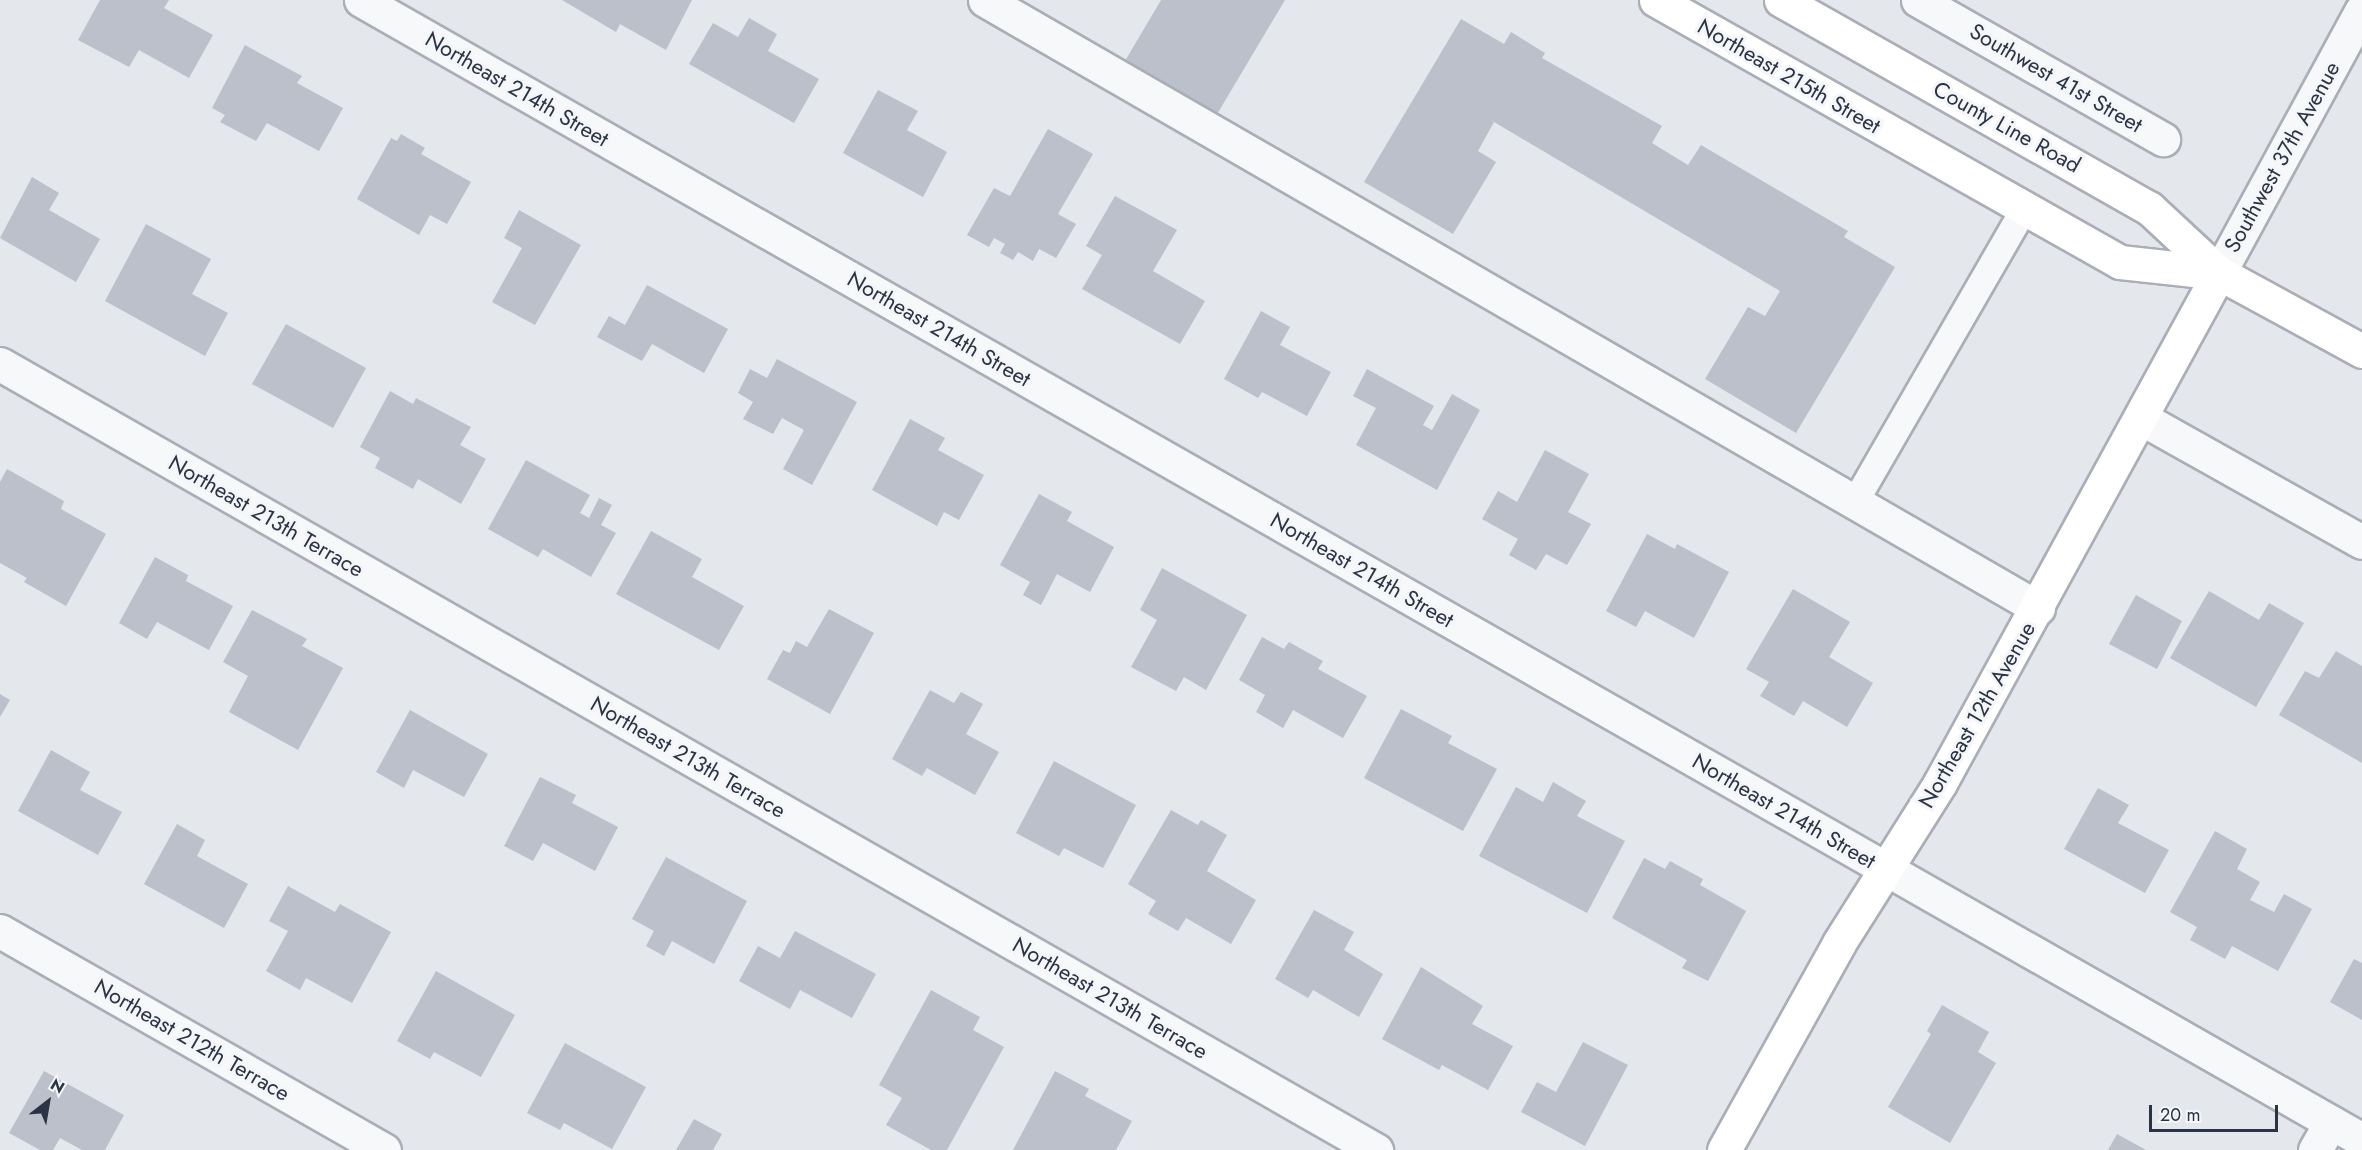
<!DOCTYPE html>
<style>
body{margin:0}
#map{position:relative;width:2362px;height:1150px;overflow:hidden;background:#e4e7ec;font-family:Jost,sans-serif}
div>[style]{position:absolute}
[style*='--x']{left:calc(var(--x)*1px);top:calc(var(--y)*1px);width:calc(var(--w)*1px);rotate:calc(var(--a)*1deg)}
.building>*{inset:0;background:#bbc0ca}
.roads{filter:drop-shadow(2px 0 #a9aeb7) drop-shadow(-2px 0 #a9aeb7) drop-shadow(0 2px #a9aeb7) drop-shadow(0 -2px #a9aeb7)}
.lane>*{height:26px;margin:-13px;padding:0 13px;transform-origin:13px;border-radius:13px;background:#f7f8fa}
.street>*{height:33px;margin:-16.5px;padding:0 16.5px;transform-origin:16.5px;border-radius:16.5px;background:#f7f8fa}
.secondary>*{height:33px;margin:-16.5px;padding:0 16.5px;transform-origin:16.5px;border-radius:16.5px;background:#fff}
span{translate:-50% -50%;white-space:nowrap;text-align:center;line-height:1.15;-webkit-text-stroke:6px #f4f6f9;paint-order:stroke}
.street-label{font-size:22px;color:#2b3445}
.north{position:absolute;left:18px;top:1072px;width:60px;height:60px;-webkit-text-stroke:4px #f4f6f9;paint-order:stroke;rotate:31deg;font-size:16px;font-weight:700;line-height:24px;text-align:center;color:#2b3445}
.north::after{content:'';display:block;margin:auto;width:21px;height:27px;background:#2b3445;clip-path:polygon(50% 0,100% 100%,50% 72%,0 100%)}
.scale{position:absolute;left:2149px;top:1105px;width:129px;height:27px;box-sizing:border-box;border:3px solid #2b3445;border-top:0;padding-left:8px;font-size:18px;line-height:21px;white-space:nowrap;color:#2b3445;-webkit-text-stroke:4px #f4f6f9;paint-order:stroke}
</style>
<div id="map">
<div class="building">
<i style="clip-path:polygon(100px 0,169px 0,164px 8px,213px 35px,189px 78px,139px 50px,129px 67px,78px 40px)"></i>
<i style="clip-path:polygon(562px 0,692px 0,666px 50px,620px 24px,616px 32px)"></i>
<i style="clip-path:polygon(1161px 0,1285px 0,1216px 116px,1125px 61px)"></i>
<i style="clip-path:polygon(749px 18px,777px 34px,768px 51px,819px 79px,794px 123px,689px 64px,713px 23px,738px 37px)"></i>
<i style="clip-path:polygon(1461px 19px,1504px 44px,1511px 32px,1545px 53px,1542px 58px,1662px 126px,1652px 143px,1688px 165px,1701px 145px,1848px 231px,1844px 237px,1895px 267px,1796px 433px,1705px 379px,1748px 307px,1765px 316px,1780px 291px,1494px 122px,1478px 151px,1496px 162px,1453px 234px,1364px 182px)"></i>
<i style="clip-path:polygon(245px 45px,302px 76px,297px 83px,343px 108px,319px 151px,267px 123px,256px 141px,220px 122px,225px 115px,212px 108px)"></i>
<i style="clip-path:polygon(878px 90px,918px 111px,907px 130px,947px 152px,923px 197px,843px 153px)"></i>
<i style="clip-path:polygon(1048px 129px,1093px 154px,1058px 214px,1076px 224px,1056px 258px,1039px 249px,1033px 261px,1018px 252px,1013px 260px,1000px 253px,1005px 244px,994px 238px,989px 247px,967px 235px,994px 188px,1010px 196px)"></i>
<i style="clip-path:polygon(401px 134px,425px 148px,421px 154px,471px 182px,447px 224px,430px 215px,419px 235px,357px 199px,391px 138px,397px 141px)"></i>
<i style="clip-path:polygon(32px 177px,59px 193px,49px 210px,100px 239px,76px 282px,0 238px)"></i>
<i style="clip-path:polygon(1115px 196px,1177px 230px,1153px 271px,1205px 301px,1180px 344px,1082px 289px,1102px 255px,1086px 246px)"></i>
<i style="clip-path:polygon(519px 210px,581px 245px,535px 325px,492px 302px,522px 248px,504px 238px)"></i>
<i style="clip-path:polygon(146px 224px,211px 259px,192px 294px,228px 313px,205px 356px,105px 301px)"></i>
<i style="clip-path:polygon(647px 285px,728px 329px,704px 373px,652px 344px,642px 361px,597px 337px,609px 316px,625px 325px)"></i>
<i style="clip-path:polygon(1261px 311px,1290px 327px,1280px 345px,1331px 372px,1307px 416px,1262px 392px,1258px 398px,1224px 379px)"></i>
<i style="clip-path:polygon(286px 324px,366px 368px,333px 428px,252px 384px)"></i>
<i style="clip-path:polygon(777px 359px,857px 402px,812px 485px,783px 469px,804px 430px,782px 418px,773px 434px,743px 419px,753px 402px,738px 393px,750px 369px,767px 378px)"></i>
<i style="clip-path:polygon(1367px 369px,1434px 406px,1423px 425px,1432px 430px,1452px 394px,1480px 410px,1437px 490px,1356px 445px,1376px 408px,1353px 396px)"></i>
<i style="clip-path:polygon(390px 391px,413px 404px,416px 398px,471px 427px,460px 445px,486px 459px,461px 504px,418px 479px,413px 489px,375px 468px,380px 458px,360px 447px)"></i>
<i style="clip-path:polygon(910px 419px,945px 438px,938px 450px,984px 475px,959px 520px,944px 512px,937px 526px,872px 490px)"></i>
<i style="clip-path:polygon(1545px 450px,1589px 474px,1568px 512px,1591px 524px,1567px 565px,1546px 554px,1536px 570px,1509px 555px,1518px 539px,1482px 519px,1498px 491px,1517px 502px)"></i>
<i style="clip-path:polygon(526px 460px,590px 495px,580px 513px,589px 518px,599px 498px,612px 505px,601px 525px,616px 533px,591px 577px,543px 549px,538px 557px,488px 529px)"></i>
<i style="clip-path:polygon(7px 469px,64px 501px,61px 509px,106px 534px,66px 606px,24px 582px,27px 578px,0 563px,0 482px)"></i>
<i style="clip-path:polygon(1039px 494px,1072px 512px,1067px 521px,1114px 547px,1090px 592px,1057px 574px,1041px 605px,1023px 595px,1030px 582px,1000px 565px)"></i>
<i style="clip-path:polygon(651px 531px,702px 559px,692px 577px,744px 606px,719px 650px,616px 594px)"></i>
<i style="clip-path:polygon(1647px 534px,1675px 549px,1677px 544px,1729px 572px,1694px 638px,1645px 611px,1636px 627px,1606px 611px)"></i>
<i style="clip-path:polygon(155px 557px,188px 575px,186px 581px,233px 606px,209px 650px,157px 622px,147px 639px,119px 623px)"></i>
<i style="clip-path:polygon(1162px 568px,1247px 615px,1206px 690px,1184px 677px,1176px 691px,1131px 667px,1157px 620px,1140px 610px)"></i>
<i style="clip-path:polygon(1793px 589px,1850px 622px,1829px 657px,1873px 683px,1847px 727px,1803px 701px,1794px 716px,1760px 696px,1769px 682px,1746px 669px)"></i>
<i style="clip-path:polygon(2209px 591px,2259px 620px,2269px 603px,2304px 623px,2256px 707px,2170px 658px)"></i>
<i style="clip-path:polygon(2136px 595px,2182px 621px,2157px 669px,2109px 644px)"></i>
<i style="clip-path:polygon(829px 609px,874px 633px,830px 714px,767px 679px,783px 650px,790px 653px,796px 641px,807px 647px)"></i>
<i style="clip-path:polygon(252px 610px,307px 639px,302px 646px,343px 668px,298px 750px,229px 712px,248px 676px,223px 662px)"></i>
<i style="clip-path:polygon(1262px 637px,1284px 649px,1289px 642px,1323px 661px,1318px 669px,1367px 696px,1343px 738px,1293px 710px,1283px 728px,1256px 712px,1265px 695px,1239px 680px)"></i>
<i style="clip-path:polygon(2336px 651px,2362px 666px,2362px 763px,2279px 715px,2305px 671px,2319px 678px)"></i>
<i style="clip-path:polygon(930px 690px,954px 703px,961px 692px,983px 704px,966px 734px,999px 752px,975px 795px,927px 768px,922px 776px,892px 759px)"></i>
<i style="clip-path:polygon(0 694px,10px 700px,0 717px)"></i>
<i style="clip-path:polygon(1401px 709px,1452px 736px,1448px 743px,1497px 769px,1463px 831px,1364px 778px)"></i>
<i style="clip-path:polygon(410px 710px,488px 754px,464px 797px,413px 770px,404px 788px,376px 772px)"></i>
<i style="clip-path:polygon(51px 750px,90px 772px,80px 790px,122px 812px,98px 855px,18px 811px)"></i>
<i style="clip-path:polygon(1054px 761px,1136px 805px,1103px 868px,1064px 848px,1059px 856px,1016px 833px)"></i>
<i style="clip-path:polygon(540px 777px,576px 795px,572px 803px,618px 827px,595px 871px,543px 843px,533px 861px,504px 846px)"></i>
<i style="clip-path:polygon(1553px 782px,1586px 801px,1577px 816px,1625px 841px,1587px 913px,1479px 856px,1516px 787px,1543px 802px)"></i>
<i style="clip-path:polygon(2098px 788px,2129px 805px,2118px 823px,2169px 850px,2145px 893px,2064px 849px)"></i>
<i style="clip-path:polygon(1171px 810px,1198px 825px,1201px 820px,1227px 835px,1207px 871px,1256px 900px,1231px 944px,1186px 918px,1178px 931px,1148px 914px,1156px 901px,1128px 884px)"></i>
<i style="clip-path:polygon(177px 824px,205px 840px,197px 856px,248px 884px,224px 928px,144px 884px)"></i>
<i style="clip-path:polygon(2215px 831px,2247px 849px,2237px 869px,2260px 882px,2250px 900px,2274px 912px,2284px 894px,2312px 909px,2278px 971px,2232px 946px,2225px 959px,2190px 940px,2197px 927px,2170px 912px)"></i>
<i style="clip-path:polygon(666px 857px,747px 901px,714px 964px,672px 941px,664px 956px,646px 946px,654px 931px,632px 919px)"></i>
<i style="clip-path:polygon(1644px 858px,1665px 869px,1670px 861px,1703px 879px,1700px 885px,1746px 911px,1708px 981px,1682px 968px,1687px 960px,1612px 918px)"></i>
<i style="clip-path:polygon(288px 886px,335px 912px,340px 904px,391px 932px,352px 1003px,306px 978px,300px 990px,266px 971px,288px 931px,269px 921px)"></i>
<i style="clip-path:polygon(1314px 910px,1354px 932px,1344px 950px,1383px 974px,1359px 1017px,1313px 990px,1308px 998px,1275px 979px)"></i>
<i style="clip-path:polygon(795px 931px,876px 974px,852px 1018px,800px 990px,790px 1009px,739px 981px,758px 946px,780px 958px)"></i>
<i style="clip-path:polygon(2354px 959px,2362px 963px,2362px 1020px,2330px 1002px)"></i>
<i style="clip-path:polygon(1421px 967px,1483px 1006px,1472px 1024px,1513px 1046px,1488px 1090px,1442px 1065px,1439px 1070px,1382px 1039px)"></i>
<i style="clip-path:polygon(436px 971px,515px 1015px,481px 1077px,434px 1052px,430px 1059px,397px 1041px)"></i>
<i style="clip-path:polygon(931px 990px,980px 1017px,973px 1030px,1004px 1047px,947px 1150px,931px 1150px,886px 1125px,902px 1098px,879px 1085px)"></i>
<i style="clip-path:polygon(1942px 1005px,1989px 1032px,1978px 1052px,1996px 1063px,1950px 1143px,1888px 1107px,1931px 1034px,1927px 1031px)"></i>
<i style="clip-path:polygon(1583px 1042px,1628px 1065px,1585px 1146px,1521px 1112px,1537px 1082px,1556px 1092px)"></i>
<i style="clip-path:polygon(565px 1043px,646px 1087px,612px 1149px,564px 1123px,560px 1130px,527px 1113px)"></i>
<i style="clip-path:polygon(44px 1071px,124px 1115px,105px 1150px,82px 1150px,60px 1138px,53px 1150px,40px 1150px,9px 1133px)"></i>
<i style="clip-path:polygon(1055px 1071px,1089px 1089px,1085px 1096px,1132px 1121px,1116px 1150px,1013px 1150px)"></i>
<i style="clip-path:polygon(694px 1119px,722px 1134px,713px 1150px,676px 1150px)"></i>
<i style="clip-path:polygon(2117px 1134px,2146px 1150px,2108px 1150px)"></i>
</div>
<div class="roads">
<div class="lane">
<i style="--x:1854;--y:504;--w:342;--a:-60"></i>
</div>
<div class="street">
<i style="--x:361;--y:0;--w:2303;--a:29.67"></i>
<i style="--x:985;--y:0;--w:1216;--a:30"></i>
<i style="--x:1918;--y:0;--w:282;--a:29.6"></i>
<i style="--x:2219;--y:273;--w:299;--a:-61.5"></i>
<i style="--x:0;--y:364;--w:1585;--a:29.74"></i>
<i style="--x:2141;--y:418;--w:253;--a:29.3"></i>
<i style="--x:0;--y:931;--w:442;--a:29.7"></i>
<i style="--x:2315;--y:1150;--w:32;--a:-60"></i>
</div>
<div class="secondary">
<i style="--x:1656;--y:0;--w:533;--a:29.45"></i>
<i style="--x:2120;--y:262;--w:100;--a:6.3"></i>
<i style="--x:1781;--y:0;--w:423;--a:29.5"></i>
<i style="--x:2149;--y:208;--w:96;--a:42.9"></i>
<i style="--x:2219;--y:273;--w:163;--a:28.6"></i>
<i style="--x:1724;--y:1150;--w:237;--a:-60.9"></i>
<i style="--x:1839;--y:943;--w:189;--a:-57.7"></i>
<i style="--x:1940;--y:783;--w:581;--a:-61.32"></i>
</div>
</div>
<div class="street-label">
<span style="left:1789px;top:76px;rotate:30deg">Northeast 215th Street</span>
<span style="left:2056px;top:78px;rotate:30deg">Southwest 41st Street</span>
<span style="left:517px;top:89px;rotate:30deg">Northeast 214th Street</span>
<span style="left:2007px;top:127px;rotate:29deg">County Line Road</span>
<span style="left:2282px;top:157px;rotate:-61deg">Southwest 37th Avenue</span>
<span style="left:939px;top:329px;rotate:30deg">Northeast 214th Street</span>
<span style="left:266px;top:516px;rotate:30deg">Northeast 213th Terrace</span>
<span style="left:1362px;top:570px;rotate:30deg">Northeast 214th Street</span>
<span style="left:1977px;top:715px;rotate:-60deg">Northeast 12th Avenue</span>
<span style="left:688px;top:757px;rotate:30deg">Northeast 213th Terrace</span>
<span style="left:1784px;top:811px;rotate:30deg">Northeast 214th Street</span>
<span style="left:1110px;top:998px;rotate:30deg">Northeast 213th Terrace</span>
<span style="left:192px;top:1040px;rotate:30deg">Northeast 212th Terrace</span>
</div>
<div class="north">N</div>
<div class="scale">20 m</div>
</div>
